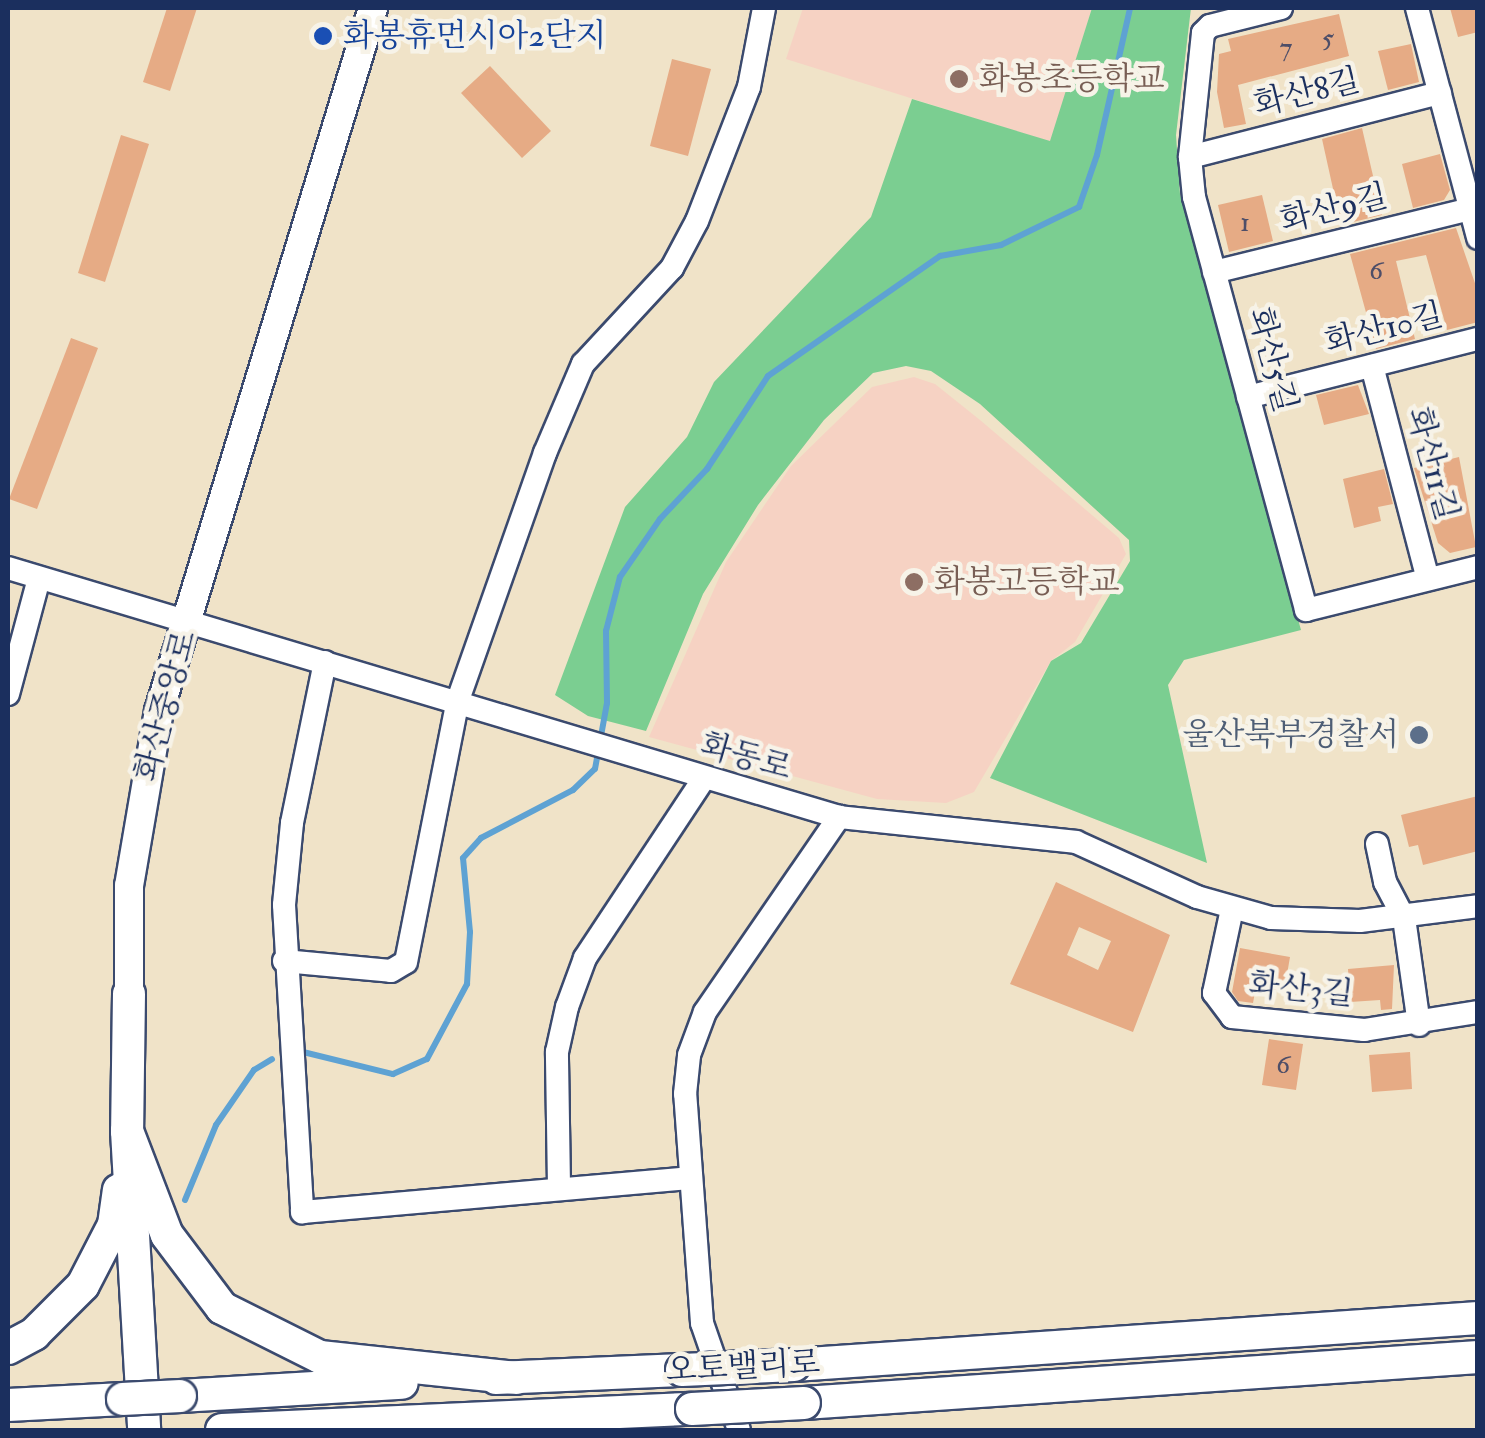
<!DOCTYPE html>
<meta charset="utf-8">
<style>
body{margin:0}
#map{position:relative;width:1485px;height:1438px;overflow:hidden;background:#f0e3c8;font-family:"IM FELL Double Pica","Noto Serif KR",serif}
div>[style]{position:absolute}
[style*='--x']{left:calc(var(--x)*1px);top:calc(var(--y)*1px);width:calc(var(--w)*1px);rotate:calc(var(--a)*1deg)}
.built>*{inset:0;background:#f6d2c3}
.green>*{inset:0;background:#7bce91}
.stream>*{height:6px;margin:-3px;padding:0 3px;transform-origin:3px;border-radius:3px;background:#5ea2d3}
.building>*{inset:0;background:#e6ab85}
.roads{filter:drop-shadow(2px 0 #3b4a6e) drop-shadow(-2px 0 #3b4a6e) drop-shadow(0 2px #3b4a6e) drop-shadow(0 -2px #3b4a6e)}
.minor>*{height:22px;margin:-11px;padding:0 11px;transform-origin:11px;border-radius:11px;background:#fff}
.major>*{height:28px;margin:-14px;padding:0 14px;transform-origin:14px;border-radius:14px;background:#fff}
.highway>*{height:32px;margin:-16px;padding:0 16px;transform-origin:16px;border-radius:16px;background:#fff}
.bridges{filter:drop-shadow(2px 0 #3b4a6e) drop-shadow(-2px 0 #3b4a6e) drop-shadow(0 2px #3b4a6e) drop-shadow(0 -2px #3b4a6e)}
.highway-bridge>*{height:32px;margin:-16px;padding:0 16px;transform-origin:16px;border-radius:16px;background:#fff}
.dots>*{width:28px;height:28px;translate:-50% -50%;box-sizing:border-box;border:5px solid #f7f3e8;border-radius:50%}
span{translate:-50% -50%;white-space:nowrap;text-align:center;line-height:1.15;-webkit-text-stroke:9px #f7f3e8;paint-order:stroke}
.number-label{font-size:28px;color:#4e4e68}
.number-label span{-webkit-text-stroke-width:0}
.transit-label{font-size:32px;color:#164399}
.left{translate:0 -50%;text-align:left}
.education-label{font-size:32px;color:#785e54}
.street-label{font-size:32px;color:#1b2f5e}
.service-label{font-size:32px;color:#4e5e75}
.right{translate:-100% -50%;text-align:right}
.frame{position:absolute;inset:0;border:10px solid #1b2f5e;pointer-events:none}
</style>
<div id="map">
<div class="built">
<i style="clip-path:polygon(803px 8px,1092px 8px,1051px 142px,786px 59px)"></i>
<i style="clip-path:polygon(914px 377px,935px 384px,980px 420px,1119px 538px,1126px 554px,1075px 642px,1051px 661px,974px 792px,946px 803px,877px 799px,649px 737px,726px 562px,791px 466px,872px 387px)"></i>
</div>
<div class="green">
<i style="clip-path:polygon(1092px 8px,1191px 8px,1176px 135px,1180px 194px,1301px 630px,1184px 660px,1168px 685px,1207px 863px,990px 778px,1051px 661px,1081px 643px,1130px 561px,1129px 540px,980px 404px,931px 371px,906px 366px,873px 373px,824px 420px,758px 505px,703px 594px,646px 731px,588px 716px,555px 695px,625px 507px,687px 437px,714px 382px,871px 217px,912px 99px,1050px 141px)"></i>
</div>
<div class="stream">
<i style="--x:295;--y:1050;--w:101;--a:13.8"></i>
<i style="--x:393;--y:1074;--w:37;--a:-24"></i>
<i style="--x:427;--y:1059;--w:85;--a:-61.9"></i>
<i style="--x:467;--y:984;--w:52;--a:-86.7"></i>
<i style="--x:470;--y:932;--w:74;--a:-95.4"></i>
<i style="--x:463;--y:858;--w:27;--a:-48"></i>
<i style="--x:481;--y:838;--w:104;--a:-27.6"></i>
<i style="--x:573;--y:790;--w:30;--a:-44"></i>
<i style="--x:595;--y:769;--w:67;--a:-79.7"></i>
<i style="--x:607;--y:703;--w:72;--a:-90.8"></i>
<i style="--x:606;--y:631;--w:56;--a:-75.5"></i>
<i style="--x:620;--y:577;--w:70;--a:-55.4"></i>
<i style="--x:660;--y:519;--w:69;--a:-46.8"></i>
<i style="--x:707;--y:469;--w:111;--a:-56.7"></i>
<i style="--x:768;--y:376;--w:210;--a:-34.9"></i>
<i style="--x:940;--y:256;--w:62;--a:-10.2"></i>
<i style="--x:1001;--y:245;--w:87;--a:-26"></i>
<i style="--x:1079;--y:207;--w:55;--a:-70.9"></i>
<i style="--x:1097;--y:155;--w:151;--a:-77.3"></i>
<i style="--x:185;--y:1200;--w:81;--a:-67.5"></i>
<i style="--x:216;--y:1125;--w:67;--a:-55.4"></i>
<i style="--x:254;--y:1070;--w:21;--a:-31"></i>
</div>
<div class="building">
<i style="clip-path:polygon(167px 8px,197px 8px,170px 91px,143px 82px)"></i>
<i style="clip-path:polygon(1450px 8px,1478px 8px,1478px 32px,1458px 37px)"></i>
<i style="clip-path:polygon(1339px 14px,1349px 56px,1238px 85px,1246px 124px,1224px 128px,1217px 92px,1219px 54px,1231px 51px,1228px 39px)"></i>
<i style="clip-path:polygon(1411px 44px,1419px 82px,1388px 90px,1378px 51px)"></i>
<i style="clip-path:polygon(672px 59px,711px 69px,688px 156px,650px 146px)"></i>
<i style="clip-path:polygon(490px 66px,551px 131px,522px 158px,461px 93px)"></i>
<i style="clip-path:polygon(1362px 128px,1382px 215px,1341px 225px,1322px 139px)"></i>
<i style="clip-path:polygon(121px 135px,149px 144px,105px 282px,78px 273px)"></i>
<i style="clip-path:polygon(1440px 154px,1450px 190px,1444px 200px,1413px 208px,1402px 164px)"></i>
<i style="clip-path:polygon(1262px 195px,1273px 241px,1229px 252px,1218px 205px)"></i>
<i style="clip-path:polygon(1456px 228px,1478px 292px,1478px 322px,1447px 330px,1426px 255px,1396px 261px,1415px 339px,1376px 349px,1350px 254px)"></i>
<i style="clip-path:polygon(71px 338px,98px 348px,37px 509px,9px 499px)"></i>
<i style="clip-path:polygon(1358px 385px,1369px 414px,1324px 425px,1316px 395px)"></i>
<i style="clip-path:polygon(1459px 457px,1476px 547px,1450px 553px,1438px 543px,1414px 468px)"></i>
<i style="clip-path:polygon(1384px 469px,1393px 504px,1378px 507px,1381px 521px,1354px 528px,1343px 479px)"></i>
<i style="clip-path:polygon(1478px 796px,1478px 851px,1423px 865px,1418px 845px,1409px 847px,1401px 815px)"></i>
<i style="clip-path:polygon(evenodd,1056px 882px,1170px 935px,1133px 1032px,1010px 984px,1056px 882px,1079px 927px,1111px 941px,1098px 970px,1067px 955px,1079px 927px)"></i>
<i style="clip-path:polygon(1240px 948px,1290px 957px,1284px 992px,1256px 987px,1253px 1003px,1238px 1001px,1232px 992px)"></i>
<i style="clip-path:polygon(1394px 965px,1392px 1009px,1381px 1010px,1380px 1000px,1350px 1002px,1348px 969px)"></i>
<i style="clip-path:polygon(1269px 1039px,1303px 1044px,1296px 1090px,1262px 1085px)"></i>
<i style="clip-path:polygon(1410px 1052px,1412px 1089px,1372px 1092px,1369px 1055px)"></i>
</div>
<div class="roads">
<div class="minor">
<i style="--x:1281;--y:8;--w:73;--a:165.8"></i>
<i style="--x:1210;--y:26;--w:10;--a:135"></i>
<i style="--x:1203;--y:33;--w:125;--a:96"></i>
<i style="--x:1190;--y:157;--w:40;--a:84.3"></i>
<i style="--x:1194;--y:197;--w:428;--a:74.8"></i>
<i style="--x:1306;--y:610;--w:177;--a:-14"></i>
<i style="--x:1417;--y:8;--w:238;--a:75.1"></i>
<i style="--x:1190;--y:157;--w:258;--a:-14.4"></i>
<i style="--x:1214;--y:272;--w:264;--a:-13.8"></i>
<i style="--x:1372;--y:366;--w:220;--a:75.3"></i>
<i style="--x:1248;--y:397;--w:237;--a:-14.2"></i>
<i style="--x:8;--y:568;--w:868;--a:16.68"></i>
<i style="--x:839;--y:817;--w:238;--a:6"></i>
<i style="--x:1076;--y:842;--w:133;--a:24.4"></i>
<i style="--x:1197;--y:897;--w:77;--a:15.8"></i>
<i style="--x:1271;--y:918;--w:89;--a:1.9"></i>
<i style="--x:1360;--y:921;--w:119;--a:-7.2"></i>
<i style="--x:325;--y:662;--w:164;--a:101.6"></i>
<i style="--x:292;--y:823;--w:82;--a:95.6"></i>
<i style="--x:284;--y:905;--w:308;--a:86.6"></i>
<i style="--x:302;--y:1212;--w:389;--a:-5"></i>
<i style="--x:8;--y:694;--w:120;--a:-75"></i>
<i style="--x:1377;--y:844;--w:39;--a:78"></i>
<i style="--x:1385;--y:882;--w:41;--a:62.2"></i>
<i style="--x:1404;--y:918;--w:108;--a:82"></i>
<i style="--x:1232;--y:909;--w:86;--a:102.1"></i>
<i style="--x:1214;--y:993;--w:30;--a:53"></i>
<i style="--x:1232;--y:1017;--w:133;--a:5.6"></i>
<i style="--x:1364;--y:1030;--w:115;--a:-9"></i>
<i style="--x:284;--y:961;--w:107;--a:5.3"></i>
<i style="--x:391;--y:971;--w:17;--a:-31"></i>
<i style="--x:406;--y:962;--w:267;--a:-78.8"></i>
<i style="--x:458;--y:700;--w:262;--a:-70.6"></i>
<i style="--x:545;--y:453;--w:97;--a:-66.9"></i>
<i style="--x:583;--y:364;--w:131;--a:-47.2"></i>
<i style="--x:672;--y:268;--w:53;--a:-62"></i>
<i style="--x:697;--y:221;--w:144;--a:-68.8"></i>
<i style="--x:749;--y:87;--w:80;--a:-79.2"></i>
<i style="--x:559;--y:1186;--w:134;--a:-90.9"></i>
<i style="--x:557;--y:1052;--w:46;--a:-77.5"></i>
<i style="--x:567;--y:1007;--w:52;--a:-69.8"></i>
<i style="--x:585;--y:958;--w:214;--a:-56.5"></i>
<i style="--x:739;--y:1430;--w:113;--a:-109.1"></i>
<i style="--x:702;--y:1323;--w:230;--a:-94.2"></i>
<i style="--x:685;--y:1094;--w:39;--a:-84"></i>
<i style="--x:689;--y:1055;--w:46;--a:-69.6"></i>
<i style="--x:705;--y:1012;--w:237;--a:-55.5"></i>
</div>
<div class="major">
<i style="--x:129;--y:994;--w:108;--a:-90"></i>
<i style="--x:129;--y:886;--w:178;--a:-80.3"></i>
<i style="--x:159;--y:711;--w:735;--a:-73.07"></i>
</div>
<div class="highway">
<i style="--x:129;--y:994;--w:137;--a:90.8"></i>
<i style="--x:127;--y:1131;--w:299;--a:86.7"></i>
<i style="--x:127;--y:1131;--w:111;--a:69"></i>
<i style="--x:167;--y:1235;--w:91;--a:53"></i>
<i style="--x:222;--y:1308;--w:110;--a:26.6"></i>
<i style="--x:320;--y:1357;--w:197;--a:6.1"></i>
<i style="--x:8;--y:1348;--w:30;--a:-28"></i>
<i style="--x:34;--y:1334;--w:69;--a:-45"></i>
<i style="--x:83;--y:1285;--w:68;--a:-62.7"></i>
<i style="--x:114;--y:1225;--w:35;--a:-82"></i>
<i style="--x:794;--y:1365;--w:686;--a:-3.93"></i>
<i style="--x:496;--y:1378;--w:186;--a:-2.5"></i>
<i style="--x:180;--y:1396;--w:222;--a:-3.4"></i>
<i style="--x:804;--y:1403;--w:676;--a:-3.9"></i>
<i style="--x:8;--y:1405;--w:115;--a:-3"></i>
<i style="--x:222;--y:1430;--w:470;--a:-2.6"></i>
</div>
</div>
<div class="bridges">
<div class="highway-bridge">
<i style="--x:682;--y:1370;--w:112;--a:-2.6"></i>
<i style="--x:123;--y:1399;--w:57;--a:-3"></i>
<i style="--x:692;--y:1409;--w:112;--a:-3.1"></i>
</div>
</div>
<div class="dots">
<i style="left:323px;top:36px;background:#1a4fb4"></i>
<i style="left:959px;top:79px;background:#8d6e63"></i>
<i style="left:914px;top:582px;background:#8d6e63"></i>
<i style="left:1419px;top:735px;background:#5c6f8a"></i>
</div>
<div class="number-label">
<span style="left:1328px;top:39px">5</span>
<span style="left:1286px;top:48px">7</span>
<span style="left:1245px;top:223px">1</span>
<span style="left:1376px;top:271px">6</span>
<span style="left:1283px;top:1065px">6</span>
</div>
<div class="transit-label">
<span class="left" style="left:343px;top:36px">화봉휴먼시아2단지</span>
</div>
<div class="education-label">
<span class="left" style="left:979px;top:79px">화봉초등학교</span>
<span class="left" style="left:934px;top:582px">화봉고등학교</span>
</div>
<div class="street-label">
<span style="left:1307px;top:93px;rotate:-14deg">화산8길</span>
<span style="left:1334px;top:209px;rotate:-14deg">화산9길</span>
<span style="left:1384px;top:329px;rotate:-14deg">화산10길</span>
<span style="left:1272px;top:360px;rotate:75deg">화산5길</span>
<span style="left:1432px;top:464px;rotate:75deg">화산11길</span>
<span style="left:166px;top:706px;rotate:-75deg">화산중앙로</span>
<span style="left:746px;top:757px;rotate:16deg">화동로</span>
<span style="left:1301px;top:990px;rotate:6deg">화산3길</span>
<span style="left:743px;top:1367px;rotate:-3deg">오토밸리로</span>
</div>
<div class="service-label">
<span class="right" style="left:1399px;top:735px">울산북부경찰서</span>
</div>
<div class="frame"></div>
</div>
